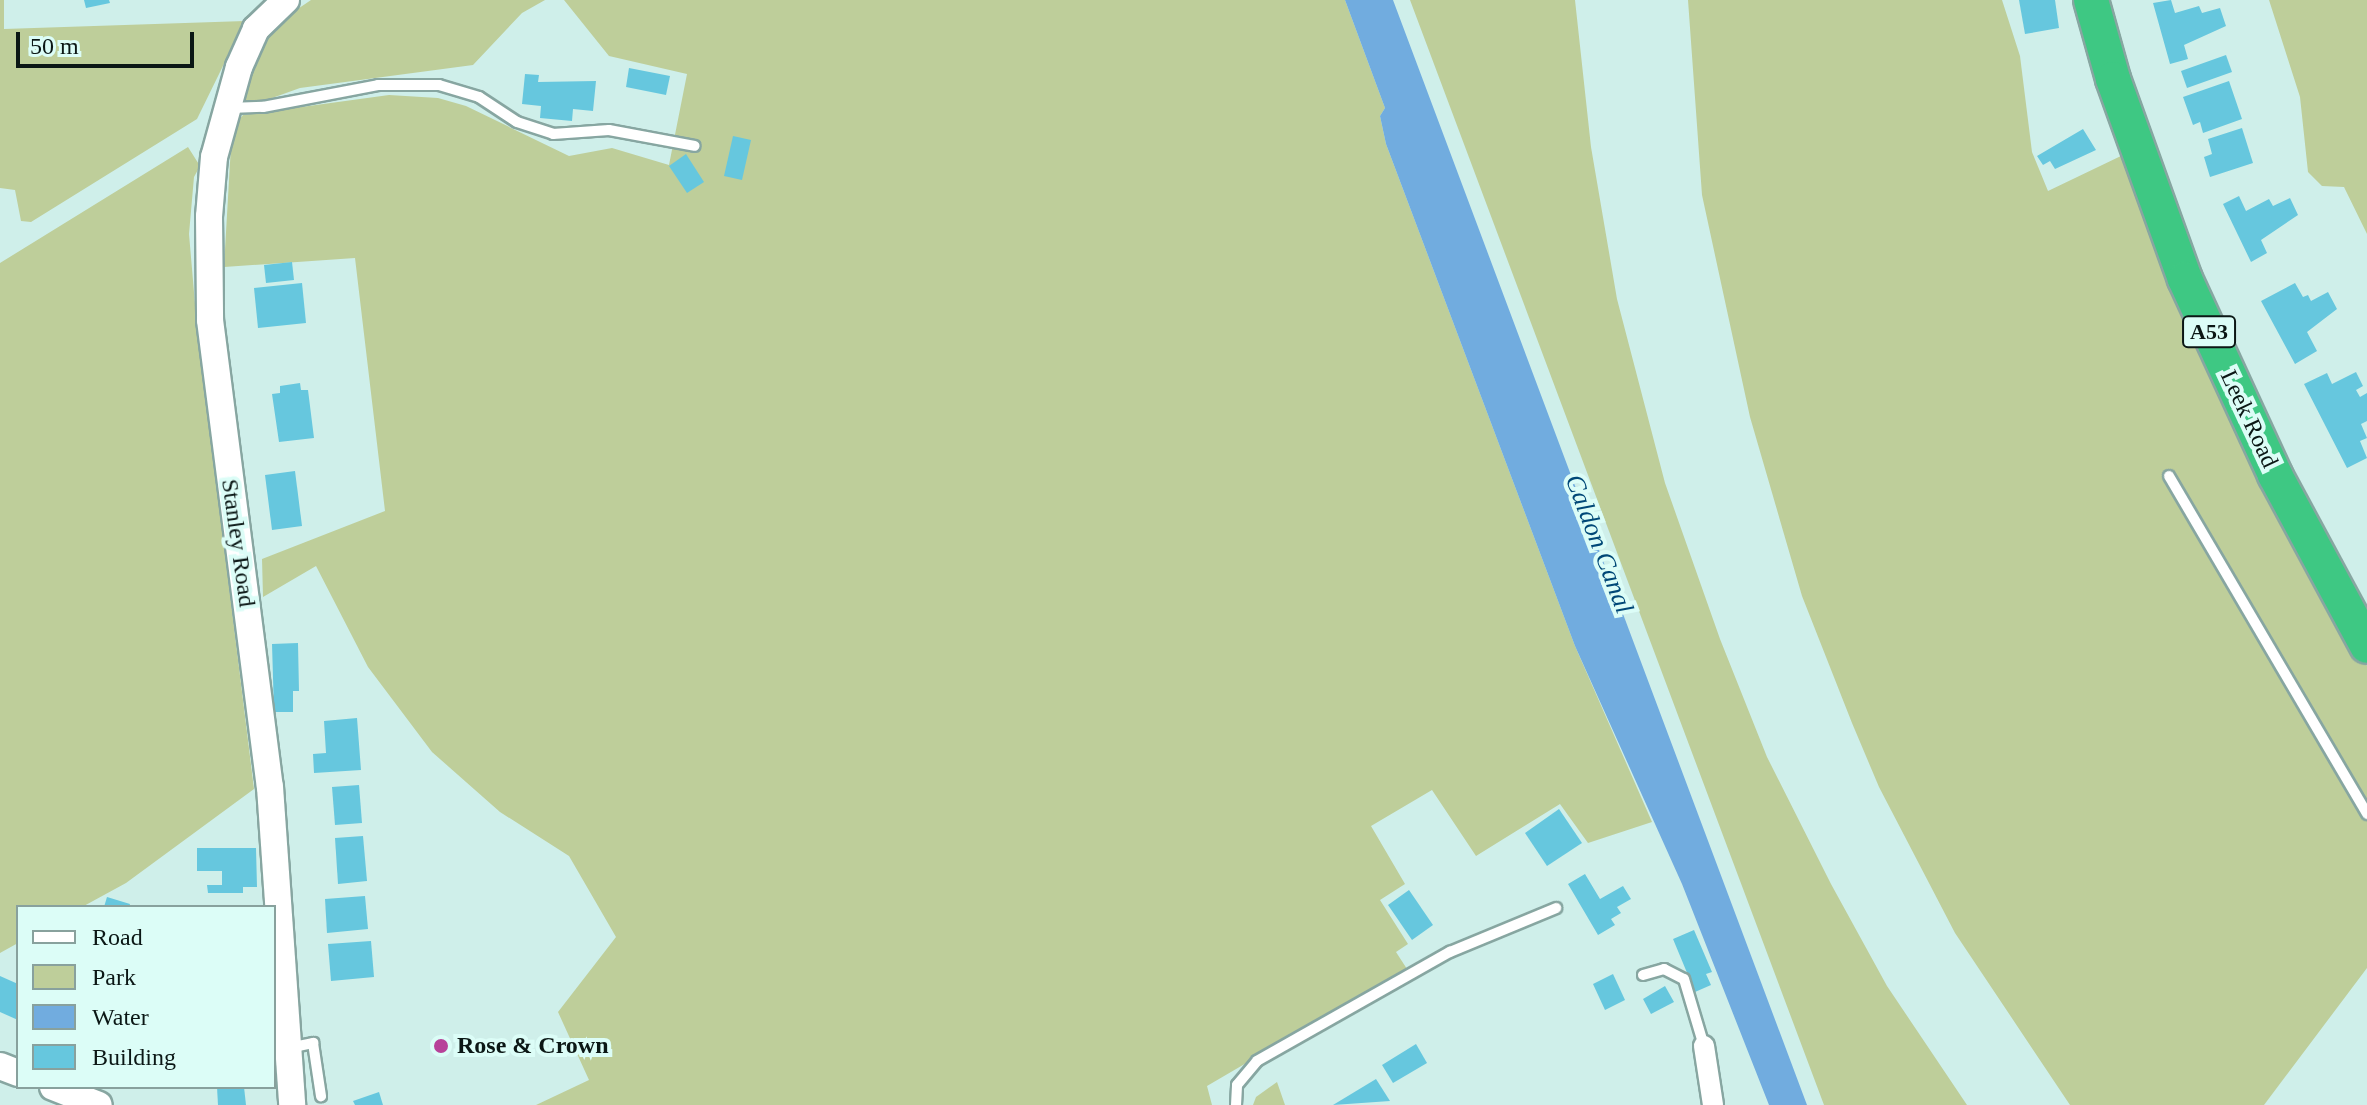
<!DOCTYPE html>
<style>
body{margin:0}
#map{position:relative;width:2367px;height:1105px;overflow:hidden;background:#cfefea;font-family:Georgia,serif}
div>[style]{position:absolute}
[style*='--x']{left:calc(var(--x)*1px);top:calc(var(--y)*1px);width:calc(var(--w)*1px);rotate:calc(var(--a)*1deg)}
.green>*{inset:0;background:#bece9a}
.water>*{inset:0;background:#71acdf}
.building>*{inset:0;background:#66c7de}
.roads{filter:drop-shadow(2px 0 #87a6a1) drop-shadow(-2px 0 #87a6a1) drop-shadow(0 2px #87a6a1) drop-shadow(0 -2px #87a6a1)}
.service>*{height:10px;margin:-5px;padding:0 5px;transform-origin:5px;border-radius:5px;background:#fff}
.minor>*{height:20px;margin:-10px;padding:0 10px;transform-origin:10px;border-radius:10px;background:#fff}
.tertiary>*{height:26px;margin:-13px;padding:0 13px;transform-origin:13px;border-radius:13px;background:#fff}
.trunk>*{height:34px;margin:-17px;padding:0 17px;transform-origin:17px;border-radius:17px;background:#3ec883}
.dots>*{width:22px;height:22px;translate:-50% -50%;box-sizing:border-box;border:4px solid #dcfdf7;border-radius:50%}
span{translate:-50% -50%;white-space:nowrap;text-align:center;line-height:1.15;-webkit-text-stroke:8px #dcfdf7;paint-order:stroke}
.shield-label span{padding:2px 6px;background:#dcfdf7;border:2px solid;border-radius:6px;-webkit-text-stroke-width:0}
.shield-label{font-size:22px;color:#0b1715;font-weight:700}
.street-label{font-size:24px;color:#0b1715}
.poi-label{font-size:24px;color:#0b1715;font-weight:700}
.left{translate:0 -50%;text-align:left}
.water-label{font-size:26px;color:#004877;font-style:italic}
.legend{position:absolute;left:16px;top:905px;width:260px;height:184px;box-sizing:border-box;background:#dcfdf7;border:2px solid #88a19d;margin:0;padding:10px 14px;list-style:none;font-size:24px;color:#0b1715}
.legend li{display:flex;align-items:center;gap:16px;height:40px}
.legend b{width:40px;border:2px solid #88a19d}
.scale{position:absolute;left:16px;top:32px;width:178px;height:36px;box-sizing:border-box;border:4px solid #0b1715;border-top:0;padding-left:10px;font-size:24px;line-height:28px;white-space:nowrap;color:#0b1715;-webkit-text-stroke:6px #dcfdf7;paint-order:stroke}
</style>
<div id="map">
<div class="green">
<i style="clip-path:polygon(0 0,4px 0,4px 29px,245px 21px,197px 119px,31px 222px,21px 221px,15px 190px,0 188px)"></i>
<i style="clip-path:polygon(311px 0,545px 0,522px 13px,473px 65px,300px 88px,261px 102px,245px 101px,241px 91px,256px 48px,280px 21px)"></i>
<i style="clip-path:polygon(564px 0,1345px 0,1385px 108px,1380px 116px,1386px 144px,1575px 646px,1652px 822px,1588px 843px,1560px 804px,1476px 856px,1432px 790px,1371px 826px,1405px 884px,1380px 900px,1408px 944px,1396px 952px,1407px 969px,1207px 1086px,1212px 1105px,536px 1105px,589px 1080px,558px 1012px,616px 937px,569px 856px,500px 812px,432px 752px,368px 667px,316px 566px,263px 597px,262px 559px,385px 511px,355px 258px,224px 267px,232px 128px,243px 115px,389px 95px,438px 98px,466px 106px,569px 156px,612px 148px,669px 165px,687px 74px,609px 56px)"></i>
<i style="clip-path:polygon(1410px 0,1575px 0,1591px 147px,1617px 299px,1665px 483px,1720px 639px,1767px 757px,1831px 884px,1887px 986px,1967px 1105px,1824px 1105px)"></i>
<i style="clip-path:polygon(1688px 0,2002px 0,2020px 56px,2032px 152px,2048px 191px,2123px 155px,2312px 567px,2367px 666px,2367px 968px,2264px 1105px,2070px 1105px,1955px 933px,1879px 787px,1852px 723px,1802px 596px,1750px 417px,1702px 195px)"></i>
<i style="clip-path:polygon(2269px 0,2367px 0,2367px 234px,2344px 187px,2322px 186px,2308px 172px,2300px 97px)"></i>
<i style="clip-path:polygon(188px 147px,200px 166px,194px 177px,189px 234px,197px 327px,254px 789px,126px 883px,82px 907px,18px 907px,18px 943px,0 953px,0 263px)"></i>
<i style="clip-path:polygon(1277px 1082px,1285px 1105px,1253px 1105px,1256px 1097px)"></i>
</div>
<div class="water">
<i style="clip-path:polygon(1345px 0,1393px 0,1807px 1105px,1769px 1105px,1682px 884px,1575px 646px,1386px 144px,1380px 116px,1385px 108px)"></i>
</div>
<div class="building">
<i style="clip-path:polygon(84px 0,109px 0,110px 3px,86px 8px)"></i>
<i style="clip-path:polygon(2019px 0,2055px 0,2059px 28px,2025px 34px)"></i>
<i style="clip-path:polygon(2171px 0,2175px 13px,2199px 6px,2202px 13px,2220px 8px,2226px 26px,2184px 45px,2188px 59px,2170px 64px,2153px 3px)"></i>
<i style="clip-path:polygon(2226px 55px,2232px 72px,2187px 88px,2181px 71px)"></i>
<i style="clip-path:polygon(629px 68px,670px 76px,666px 95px,626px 87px)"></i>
<i style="clip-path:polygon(525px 74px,539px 75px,538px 82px,596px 81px,593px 111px,573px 109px,572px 121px,540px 118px,541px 106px,522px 104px)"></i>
<i style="clip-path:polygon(2229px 81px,2242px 119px,2203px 133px,2200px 122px,2193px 125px,2183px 97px)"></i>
<i style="clip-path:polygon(2242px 128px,2253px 163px,2210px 177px,2204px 157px,2212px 154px,2208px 139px)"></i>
<i style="clip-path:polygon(2083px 129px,2096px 150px,2055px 169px,2050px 161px,2043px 165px,2037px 156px)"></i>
<i style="clip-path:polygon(733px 136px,751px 140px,742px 180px,724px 176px)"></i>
<i style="clip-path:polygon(686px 154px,704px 182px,687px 193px,669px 166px)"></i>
<i style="clip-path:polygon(2239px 196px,2246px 211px,2269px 199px,2273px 206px,2290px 198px,2298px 215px,2261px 240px,2267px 253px,2251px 262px,2223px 204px)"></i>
<i style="clip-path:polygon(292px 262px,294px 280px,266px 283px,264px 265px)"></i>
<i style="clip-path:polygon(302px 283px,306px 323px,258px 328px,254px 288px)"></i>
<i style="clip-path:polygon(2295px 283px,2303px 297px,2308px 295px,2311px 301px,2328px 292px,2337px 309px,2307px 332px,2317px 351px,2295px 364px,2261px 301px)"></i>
<i style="clip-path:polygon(2356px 372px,2363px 386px,2356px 390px,2360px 397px,2367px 393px,2367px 421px,2361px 424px,2367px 438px,2360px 441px,2367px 458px,2347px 468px,2304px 384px,2327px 373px,2332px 384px)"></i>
<i style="clip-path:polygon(300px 383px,301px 390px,308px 390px,314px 438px,279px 442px,272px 394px,280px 393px,280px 386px)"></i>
<i style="clip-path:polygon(295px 471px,302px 526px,272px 530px,265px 475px)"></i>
<i style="clip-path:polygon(298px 643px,299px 691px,293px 691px,293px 712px,274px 712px,272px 644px)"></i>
<i style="clip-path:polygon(357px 718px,361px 770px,314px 773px,313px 754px,326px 753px,324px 721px)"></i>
<i style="clip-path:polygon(359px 785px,362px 823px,335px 825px,332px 787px)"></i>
<i style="clip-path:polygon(1559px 809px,1582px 843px,1547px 866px,1525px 833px)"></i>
<i style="clip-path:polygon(363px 836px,367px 881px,338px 884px,335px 838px)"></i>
<i style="clip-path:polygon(197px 848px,256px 848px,257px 887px,243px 887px,243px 893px,208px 893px,207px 885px,222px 885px,222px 871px,197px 871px)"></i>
<i style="clip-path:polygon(1585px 874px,1600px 899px,1623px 886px,1631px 899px,1617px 907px,1621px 913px,1611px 919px,1615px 925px,1598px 935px,1568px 884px)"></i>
<i style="clip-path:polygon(1409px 890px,1433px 925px,1412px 940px,1388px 905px)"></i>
<i style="clip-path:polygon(365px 896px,368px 929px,327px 933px,325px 899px)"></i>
<i style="clip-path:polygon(107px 897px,130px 904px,129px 907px,104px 907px)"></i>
<i style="clip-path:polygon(1694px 930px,1712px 972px,1706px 974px,1711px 985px,1695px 992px,1673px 939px)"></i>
<i style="clip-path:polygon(371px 941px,374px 977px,331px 981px,328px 944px)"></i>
<i style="clip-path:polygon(1613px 974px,1625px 1000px,1605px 1010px,1593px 984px)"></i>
<i style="clip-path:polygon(0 976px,18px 984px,18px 1020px,0 1012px)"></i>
<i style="clip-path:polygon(1665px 986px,1674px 1002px,1651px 1014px,1643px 999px)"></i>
<i style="clip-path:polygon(1416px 1044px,1427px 1063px,1393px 1083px,1382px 1065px)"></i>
<i style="clip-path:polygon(1376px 1079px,1390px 1101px,1333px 1105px)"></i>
<i style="clip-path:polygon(217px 1087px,244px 1087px,246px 1105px,218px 1105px)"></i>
<i style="clip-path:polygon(379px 1092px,383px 1105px,355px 1105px,353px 1101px)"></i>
</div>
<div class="roads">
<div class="service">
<i style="--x:229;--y:108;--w:34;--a:-2"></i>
<i style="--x:263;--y:107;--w:117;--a:-10.8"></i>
<i style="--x:378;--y:85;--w:61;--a:0"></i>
<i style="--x:439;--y:85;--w:42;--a:16.7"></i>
<i style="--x:479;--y:97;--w:45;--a:33.3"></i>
<i style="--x:517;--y:122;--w:38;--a:18"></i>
<i style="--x:553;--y:134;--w:56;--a:-4.1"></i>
<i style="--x:609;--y:130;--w:87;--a:10.5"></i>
<i style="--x:2169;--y:476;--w:392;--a:59.6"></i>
<i style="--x:1643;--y:975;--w:22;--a:-16"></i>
<i style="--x:1664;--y:969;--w:22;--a:27"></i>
<i style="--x:1684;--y:979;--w:70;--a:73.4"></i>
<i style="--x:289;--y:1048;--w:25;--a:-12"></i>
<i style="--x:313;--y:1043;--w:54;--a:81.4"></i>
<i style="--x:1236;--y:1105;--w:20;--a:-87"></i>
<i style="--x:1237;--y:1085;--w:31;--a:-50"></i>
<i style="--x:1257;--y:1061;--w:222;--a:-29.5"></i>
<i style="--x:1450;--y:952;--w:115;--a:-22.5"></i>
</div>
<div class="minor">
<i style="--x:1704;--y:1046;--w:60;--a:81.3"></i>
</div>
<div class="tertiary">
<i style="--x:286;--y:0;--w:42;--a:136"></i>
<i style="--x:256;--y:29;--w:42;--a:114.1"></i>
<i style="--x:239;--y:67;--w:93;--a:105.5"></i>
<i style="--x:214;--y:157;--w:59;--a:94.8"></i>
<i style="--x:209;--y:216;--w:104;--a:89.4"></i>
<i style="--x:210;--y:320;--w:471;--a:82.7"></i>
<i style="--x:270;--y:787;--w:319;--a:86"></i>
<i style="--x:0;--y:1066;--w:19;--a:21"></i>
<i style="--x:53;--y:1087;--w:49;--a:21.4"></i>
</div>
<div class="trunk">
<i style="--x:2091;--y:0;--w:82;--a:74.4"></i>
<i style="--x:2113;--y:79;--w:213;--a:70.2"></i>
<i style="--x:2185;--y:279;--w:216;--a:65.3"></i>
<i style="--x:2275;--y:475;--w:194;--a:61.7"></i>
</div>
</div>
<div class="dots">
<i style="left:441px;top:1046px;background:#b74299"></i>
</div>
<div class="shield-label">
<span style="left:2209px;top:332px">A53</span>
</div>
<div class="street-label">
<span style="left:2249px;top:419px;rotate:65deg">Leek Road</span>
<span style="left:238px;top:543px;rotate:82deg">Stanley Road</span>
</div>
<div class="poi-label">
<span class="left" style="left:457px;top:1046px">Rose &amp; Crown</span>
</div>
<div class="water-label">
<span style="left:1599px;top:544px;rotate:69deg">Caldon Canal</span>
</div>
<ul class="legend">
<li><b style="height:10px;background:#fff"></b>Road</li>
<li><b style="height:22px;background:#bece9a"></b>Park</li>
<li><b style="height:22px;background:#71acdf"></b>Water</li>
<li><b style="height:22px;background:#66c7de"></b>Building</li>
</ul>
<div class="scale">50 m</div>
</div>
